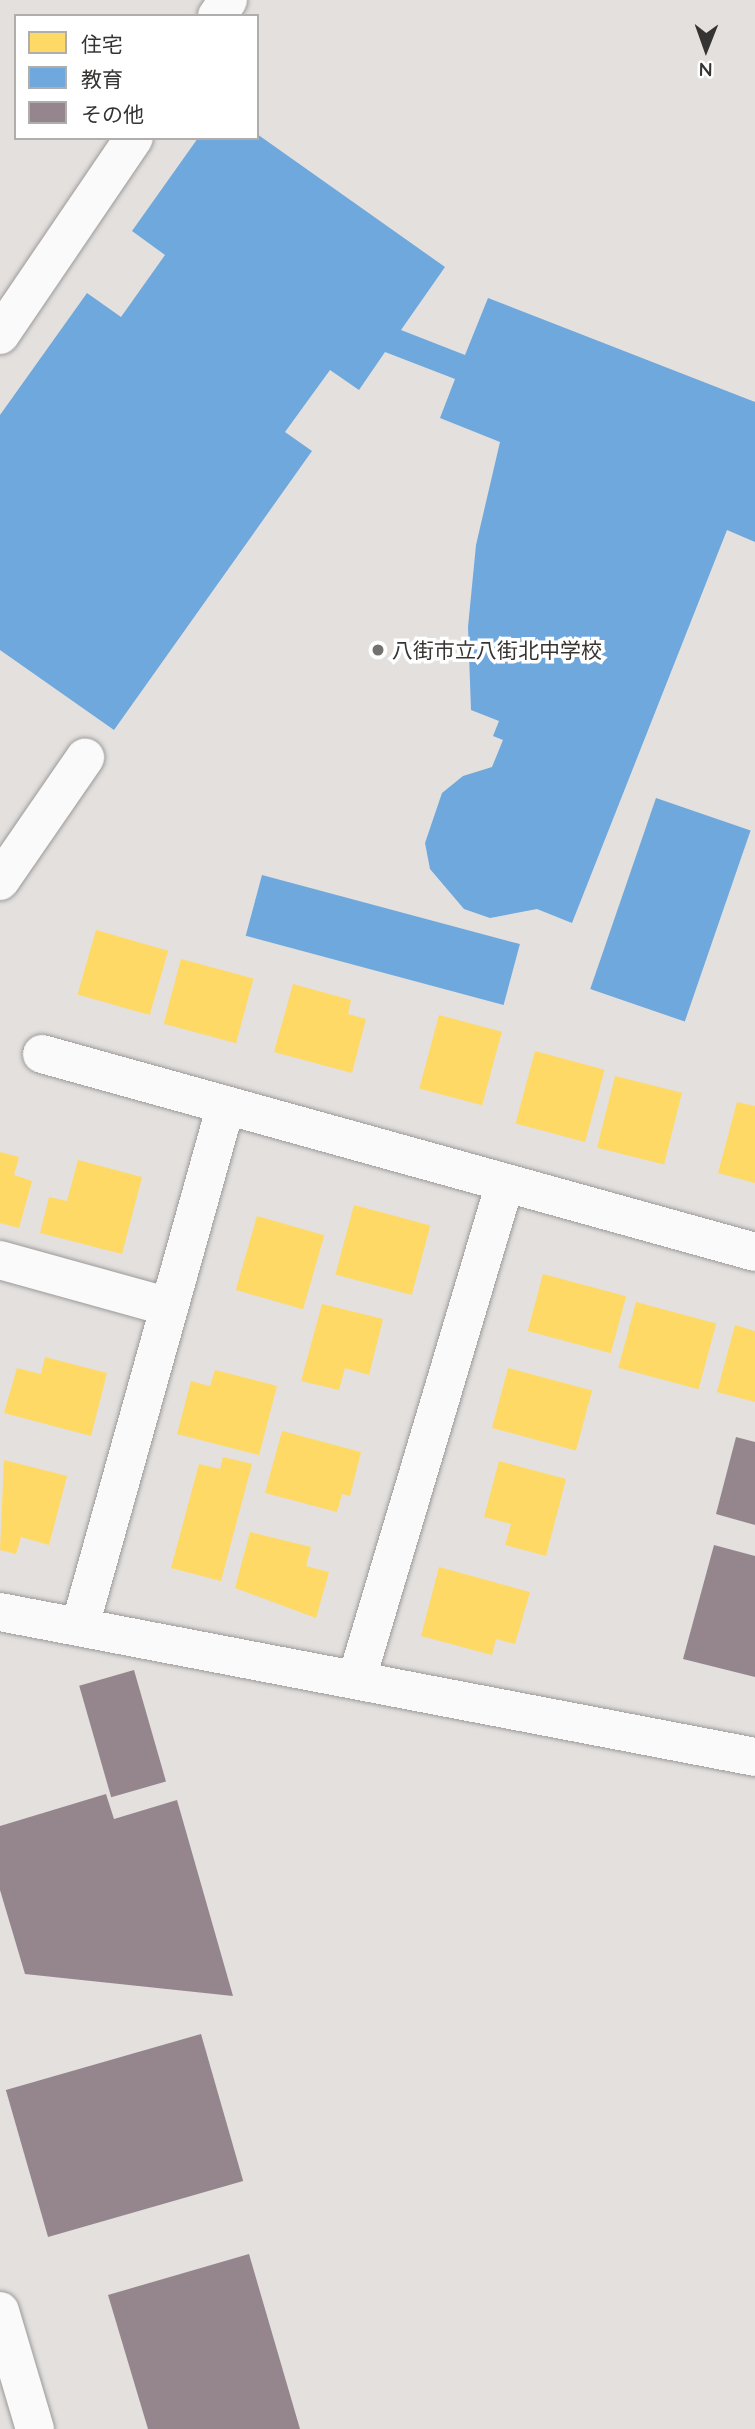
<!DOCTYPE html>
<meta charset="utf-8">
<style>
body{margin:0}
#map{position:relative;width:755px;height:2429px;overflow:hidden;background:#e3e0de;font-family:Quicksand,"Noto Sans JP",sans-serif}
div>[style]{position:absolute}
.homes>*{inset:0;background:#ffd966;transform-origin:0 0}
.schools>*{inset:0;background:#6fa8dc;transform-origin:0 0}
.building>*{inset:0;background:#95868e;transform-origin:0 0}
.roads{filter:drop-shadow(0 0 2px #9c9a99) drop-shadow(0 0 2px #9c9a99)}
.minor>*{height:38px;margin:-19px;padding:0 19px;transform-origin:19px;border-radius:19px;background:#fbfafa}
.dots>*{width:19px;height:19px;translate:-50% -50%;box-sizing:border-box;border:4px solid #fff;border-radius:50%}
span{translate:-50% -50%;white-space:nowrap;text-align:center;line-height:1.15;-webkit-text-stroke:7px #fff;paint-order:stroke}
.poi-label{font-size:21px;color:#363433}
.left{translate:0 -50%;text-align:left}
.legend{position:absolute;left:14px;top:14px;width:245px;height:126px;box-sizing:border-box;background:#fff;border:2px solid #afaead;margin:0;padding:9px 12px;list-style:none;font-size:21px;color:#363433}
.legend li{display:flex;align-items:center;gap:14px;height:35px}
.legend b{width:35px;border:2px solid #afaead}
.north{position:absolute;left:671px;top:14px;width:70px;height:70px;-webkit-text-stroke:5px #fff;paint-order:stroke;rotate:181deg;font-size:19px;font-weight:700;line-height:28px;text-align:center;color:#363433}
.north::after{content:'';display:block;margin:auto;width:24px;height:32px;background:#363433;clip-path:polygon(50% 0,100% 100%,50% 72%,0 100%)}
</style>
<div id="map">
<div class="homes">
<div style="left:96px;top:930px;width:75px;height:67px;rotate:16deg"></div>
<div style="left:181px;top:959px;width:75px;height:67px;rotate:15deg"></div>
<div style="clip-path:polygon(293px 984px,351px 1000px,348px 1014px,366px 1019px,352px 1073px,274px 1052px)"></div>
<div style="left:439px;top:1015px;width:65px;height:76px;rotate:15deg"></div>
<div style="left:535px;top:1051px;width:72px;height:75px;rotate:15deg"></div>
<div style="left:615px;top:1076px;width:69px;height:74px;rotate:14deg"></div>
<div style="clip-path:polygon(737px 1102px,755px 1106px,755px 1183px,718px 1173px)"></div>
<div style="clip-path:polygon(0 1152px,19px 1157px,14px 1175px,32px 1181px,19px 1228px,0 1223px)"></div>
<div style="clip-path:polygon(78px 1160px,142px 1177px,122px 1254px,40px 1233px,49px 1197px,67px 1201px)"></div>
<div style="left:354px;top:1205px;width:79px;height:72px;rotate:15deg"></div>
<div style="left:257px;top:1216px;width:70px;height:77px;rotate:16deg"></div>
<div style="left:543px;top:1274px;width:86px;height:59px;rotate:15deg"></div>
<div style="left:636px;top:1302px;width:83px;height:68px;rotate:15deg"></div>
<div style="clip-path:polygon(322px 1304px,383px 1319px,369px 1375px,345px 1368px,339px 1390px,301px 1381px)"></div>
<div style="clip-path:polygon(735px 1325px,755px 1331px,755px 1402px,717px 1392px)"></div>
<div style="clip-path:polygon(45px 1357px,107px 1373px,91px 1436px,4px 1413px,17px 1368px,41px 1374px)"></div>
<div style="left:508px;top:1368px;width:87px;height:62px;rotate:15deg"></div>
<div style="clip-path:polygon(215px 1370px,277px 1386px,259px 1455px,177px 1434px,191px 1381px,210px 1386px)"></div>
<div style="clip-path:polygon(282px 1431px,361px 1452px,350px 1496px,342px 1494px,337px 1512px,265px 1493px)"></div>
<div style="clip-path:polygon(223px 1457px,252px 1464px,221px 1581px,171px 1568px,199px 1464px,220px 1469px)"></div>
<div style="clip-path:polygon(4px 1460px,67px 1476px,49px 1545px,21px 1537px,16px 1554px,0 1550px)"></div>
<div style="clip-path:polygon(499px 1461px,566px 1479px,546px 1556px,505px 1545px,511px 1524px,484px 1517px)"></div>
<div style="clip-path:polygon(250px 1532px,311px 1547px,306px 1566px,329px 1572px,316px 1618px,235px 1588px)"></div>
<div style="clip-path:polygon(439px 1567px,530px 1592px,515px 1644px,496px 1639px,492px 1655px,421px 1636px)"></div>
</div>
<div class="schools">
<div style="clip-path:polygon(257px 134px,445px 267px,401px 330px,465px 355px,488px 298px,755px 402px,755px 542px,727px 530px,572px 923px,537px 909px,490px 918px,464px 909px,430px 869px,425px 843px,442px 793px,463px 776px,492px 767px,503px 740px,493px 736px,499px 721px,471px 710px,468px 627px,476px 545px,500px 442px,440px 418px,455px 379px,385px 352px,359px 390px,330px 370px,285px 432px,312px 451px,114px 730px,0 650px,0 415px,87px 293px,121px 317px,165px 255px,132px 231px,198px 138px)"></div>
<div style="left:656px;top:798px;width:100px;height:202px;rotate:19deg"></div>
<div style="left:262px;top:875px;width:267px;height:63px;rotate:15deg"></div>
</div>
<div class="building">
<div style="clip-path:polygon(736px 1437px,755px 1442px,755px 1525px,716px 1514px)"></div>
<div style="clip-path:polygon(714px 1545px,755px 1556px,755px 1677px,683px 1659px)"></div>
<div style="left:134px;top:1670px;width:116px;height:57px;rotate:74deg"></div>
<div style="clip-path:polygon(106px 1794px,114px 1819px,177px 1800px,233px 1996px,25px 1974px,0 1890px,0 1826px)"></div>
<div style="left:201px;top:2034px;width:153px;height:203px;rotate:74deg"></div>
<div style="clip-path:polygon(249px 2254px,300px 2429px,148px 2429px,108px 2295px)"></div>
</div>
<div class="roads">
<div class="minor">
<div style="left:217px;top:16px;width:19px;rotate:-55deg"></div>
<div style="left:0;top:335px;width:238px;rotate:-55.8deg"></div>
<div style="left:0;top:881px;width:150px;rotate:-55.4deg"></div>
<div style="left:42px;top:1054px;width:740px;rotate:15.52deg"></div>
<div style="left:0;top:1260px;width:175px;rotate:15.5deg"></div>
<div style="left:0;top:1612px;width:769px;rotate:10.87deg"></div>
<div style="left:80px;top:1626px;width:541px;rotate:-74.35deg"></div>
<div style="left:357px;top:1678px;width:517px;rotate:-73.35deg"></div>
<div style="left:0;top:2311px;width:123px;rotate:73.5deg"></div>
</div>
</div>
<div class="dots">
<div style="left:378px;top:650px;background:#73706f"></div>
</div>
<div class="poi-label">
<span class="left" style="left:392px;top:650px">八街市立八街北中学校</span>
</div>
<ul class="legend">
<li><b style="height:19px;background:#ffd966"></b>住宅</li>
<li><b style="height:19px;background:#6fa8dc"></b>教育</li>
<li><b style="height:19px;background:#95868e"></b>その他</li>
</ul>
<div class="north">N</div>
</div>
